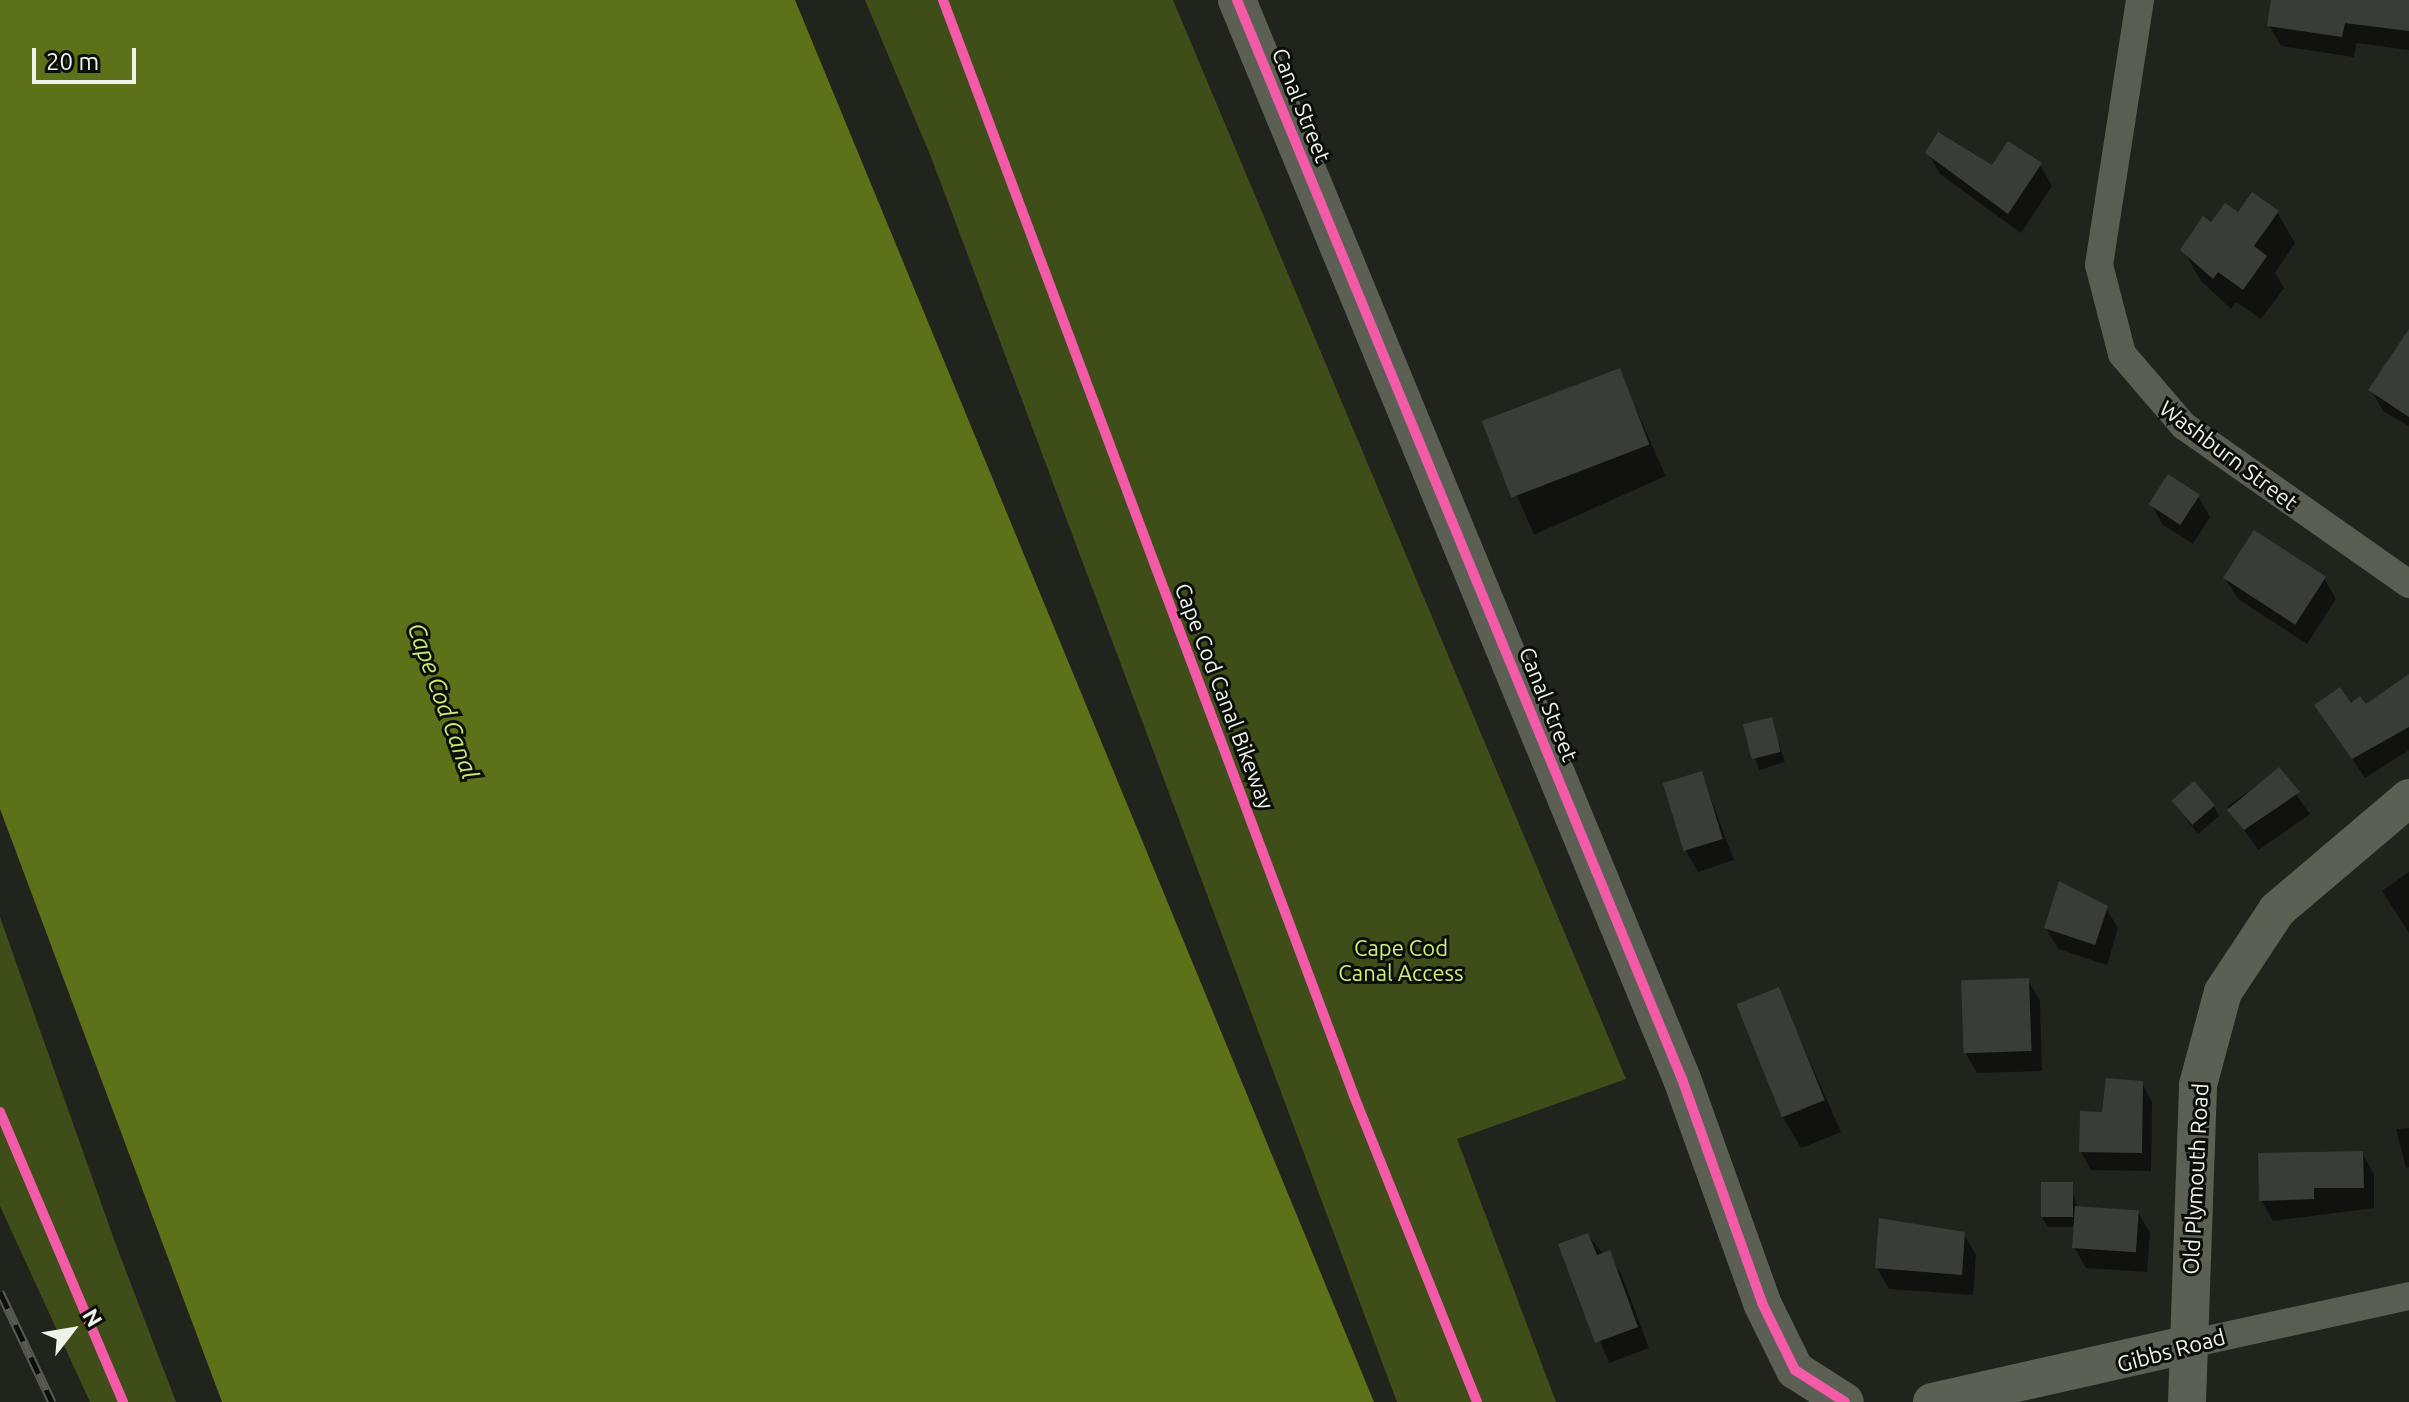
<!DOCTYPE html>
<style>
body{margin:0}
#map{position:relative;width:2409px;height:1402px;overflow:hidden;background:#21231d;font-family:Ubuntu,sans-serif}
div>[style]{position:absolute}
.green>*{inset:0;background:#3f4d19}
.water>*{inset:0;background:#5c7118}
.shadow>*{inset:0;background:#0007;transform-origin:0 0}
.building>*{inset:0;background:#3a3d37;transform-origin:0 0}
.street>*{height:28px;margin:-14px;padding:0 14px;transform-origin:14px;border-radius:14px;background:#5a5e52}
.secondary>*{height:38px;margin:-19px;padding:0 19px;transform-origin:19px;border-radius:19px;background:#5c5f53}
.rail>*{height:9px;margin-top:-4.5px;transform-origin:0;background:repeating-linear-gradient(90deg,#0c0e09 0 18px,#575952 0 36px);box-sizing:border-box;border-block:2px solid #575952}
.cycleway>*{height:10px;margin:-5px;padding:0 5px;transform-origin:5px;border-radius:5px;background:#f35aa7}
span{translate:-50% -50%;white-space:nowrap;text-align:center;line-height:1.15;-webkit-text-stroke:6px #0c0e09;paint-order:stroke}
.street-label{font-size:22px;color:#eff2ea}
.park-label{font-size:22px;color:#cdef78}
.water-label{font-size:24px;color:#c8ea73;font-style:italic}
.north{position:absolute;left:32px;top:1290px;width:80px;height:80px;-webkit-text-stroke:6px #0c0e09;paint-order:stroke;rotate:59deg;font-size:22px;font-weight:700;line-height:32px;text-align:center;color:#eff2ea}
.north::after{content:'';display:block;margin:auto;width:28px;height:36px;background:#eff2ea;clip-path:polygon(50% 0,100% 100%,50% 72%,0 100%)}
.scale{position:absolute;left:32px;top:48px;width:104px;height:36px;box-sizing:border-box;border:4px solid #eff2ea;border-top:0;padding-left:10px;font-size:24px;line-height:28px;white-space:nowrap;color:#eff2ea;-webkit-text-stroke:6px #0c0e09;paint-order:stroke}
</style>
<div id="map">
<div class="green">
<div style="clip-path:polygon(865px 0,1173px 0,1626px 1079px,1457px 1139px,1556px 1402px,1397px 1402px,931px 157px)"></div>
<div style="clip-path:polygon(0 917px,116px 1245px,176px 1402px,90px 1402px,0 1206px)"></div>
</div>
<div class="water">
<div style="clip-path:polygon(0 0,795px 0,1374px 1402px,222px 1402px,0 809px)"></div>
</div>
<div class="shadow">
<div style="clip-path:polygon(2273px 0,2409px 0,2409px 50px,2356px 43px,2354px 57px,2281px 46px,2269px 25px)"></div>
<div style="clip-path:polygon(1928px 153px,1992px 168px,2040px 165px,2052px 186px,2021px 233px,1940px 174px)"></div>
<div style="clip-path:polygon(2277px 212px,2295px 243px,2275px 273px,2284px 288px,2261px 319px,2236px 302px,2231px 309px,2201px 281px,2183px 250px,2212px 225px)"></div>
<div style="clip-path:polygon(2409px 367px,2409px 426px,2383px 411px,2371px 390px)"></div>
<div style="left:1619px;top:371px;width:115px;height:144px;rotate:66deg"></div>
<div style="clip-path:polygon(2198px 496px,2210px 517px,2193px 544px,2163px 525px,2151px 504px)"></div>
<div style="clip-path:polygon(2225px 578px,2324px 578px,2336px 599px,2307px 644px,2238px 599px)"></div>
<div style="clip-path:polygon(2409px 676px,2409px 750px,2365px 778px,2317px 706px,2365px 707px)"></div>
<div style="left:1771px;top:719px;width:45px;height:27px;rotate:72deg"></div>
<div style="left:2279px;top:770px;width:54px;height:63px;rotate:55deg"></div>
<div style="clip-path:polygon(1701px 773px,1734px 860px,1698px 872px,1686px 851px)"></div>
<div style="clip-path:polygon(2173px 802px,2214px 806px,2219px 816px,2198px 834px)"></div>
<div style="clip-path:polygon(2409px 872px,2409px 933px,2382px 891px)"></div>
<div style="clip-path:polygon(2060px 883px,2106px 908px,2118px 928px,2107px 965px,2058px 949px,2046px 928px)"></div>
<div style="clip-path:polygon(2028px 980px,2040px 1001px,2042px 1071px,1977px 1073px,1965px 1052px)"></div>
<div style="clip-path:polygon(1778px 989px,1841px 1132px,1801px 1148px,1783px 1117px)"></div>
<div style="clip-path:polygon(2142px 1083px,2152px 1102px,2151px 1171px,2091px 1170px,2081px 1152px,2103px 1114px)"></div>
<div style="clip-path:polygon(2409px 1128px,2409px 1167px,2406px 1168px,2396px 1129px)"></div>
<div style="clip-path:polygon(2362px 1153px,2374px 1174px,2374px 1208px,2273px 1221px,2261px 1200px)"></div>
<div style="clip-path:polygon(2071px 1184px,2077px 1208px,2138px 1212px,2150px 1233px,2147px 1272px,2086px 1268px,2074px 1247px,2075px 1227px,2048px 1227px,2042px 1217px)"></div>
<div style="clip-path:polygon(1964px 1234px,1976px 1255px,1973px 1295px,1889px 1289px,1877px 1268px)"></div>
<div style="clip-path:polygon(1587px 1235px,1621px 1273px,1649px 1348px,1609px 1363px,1561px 1245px)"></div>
</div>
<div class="building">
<div style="clip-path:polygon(2271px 0,2409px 0,2409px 31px,2345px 23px,2342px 37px,2267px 26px)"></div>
<div style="clip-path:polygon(1938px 132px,1992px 165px,2008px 141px,2042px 163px,2008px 214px,1925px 153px)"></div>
<div style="clip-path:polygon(2252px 192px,2279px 211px,2254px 246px,2267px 256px,2243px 290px,2218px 272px,2213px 279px,2180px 250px,2203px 216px,2211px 222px,2225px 203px,2238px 212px)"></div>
<div style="clip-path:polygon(2409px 329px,2409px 417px,2368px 390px)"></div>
<div style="left:1620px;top:368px;width:82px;height:148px;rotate:69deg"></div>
<div style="left:2168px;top:474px;width:38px;height:36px;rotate:33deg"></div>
<div style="left:2254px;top:530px;width:86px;height:57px;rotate:33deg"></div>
<div style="clip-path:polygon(2409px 674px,2409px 727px,2352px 759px,2314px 705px,2340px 687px,2351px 703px,2360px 696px,2366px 704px)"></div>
<div style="left:1772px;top:717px;width:36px;height:30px;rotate:76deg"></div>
<div style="clip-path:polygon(2279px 767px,2300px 792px,2244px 830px,2227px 810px)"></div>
<div style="left:1702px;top:771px;width:71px;height:41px;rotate:73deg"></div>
<div style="left:2194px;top:781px;width:32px;height:30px;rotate:49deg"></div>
<div style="clip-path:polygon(2059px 881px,2108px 906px,2095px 945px,2044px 928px)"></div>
<div style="left:2029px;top:978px;width:73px;height:68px;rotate:88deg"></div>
<div style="left:1779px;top:987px;width:122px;height:46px;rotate:68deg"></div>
<div style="clip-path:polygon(2106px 1078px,2143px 1081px,2142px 1153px,2079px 1152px,2080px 1111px,2102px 1112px)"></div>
<div style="clip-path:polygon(2363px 1151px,2364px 1188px,2314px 1188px,2314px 1199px,2259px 1201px,2258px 1153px)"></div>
<div style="left:2041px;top:1182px;width:32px;height:35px"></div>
<div style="left:2075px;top:1206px;width:64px;height:42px;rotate:4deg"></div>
<div style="clip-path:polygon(1879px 1218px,1965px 1232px,1962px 1275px,1875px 1268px)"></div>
<div style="clip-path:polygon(1588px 1233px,1597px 1255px,1610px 1250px,1638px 1327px,1595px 1343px,1558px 1244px)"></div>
</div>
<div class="street">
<div style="left:2140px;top:0;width:268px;rotate:98.8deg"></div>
<div style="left:2099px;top:265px;width:92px;rotate:75.5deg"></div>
<div style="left:2122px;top:354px;width:95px;rotate:49.3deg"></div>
<div style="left:2184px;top:426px;width:275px;rotate:35.1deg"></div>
<div style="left:2189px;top:1344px;width:225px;rotate:-12.3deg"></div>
</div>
<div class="secondary">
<div style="left:1237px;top:0;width:1167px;rotate:67.59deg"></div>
<div style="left:1682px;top:1079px;width:238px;rotate:70.3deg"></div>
<div style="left:1762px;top:1303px;width:75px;rotate:63.8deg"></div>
<div style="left:1795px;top:1370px;width:59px;rotate:32.6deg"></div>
<div style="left:1932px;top:1402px;width:263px;rotate:-12.7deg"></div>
<div style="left:2187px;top:1402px;width:317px;rotate:-88deg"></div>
<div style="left:2198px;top:1085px;width:96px;rotate:-75deg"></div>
<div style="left:2223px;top:992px;width:98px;rotate:-56.6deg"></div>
<div style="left:2277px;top:910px;width:173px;rotate:-40.3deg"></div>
</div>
<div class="rail">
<div style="left:0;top:1292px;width:122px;rotate:64.7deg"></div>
</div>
<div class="cycleway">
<div style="left:943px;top:0;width:1171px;rotate:69.44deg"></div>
<div style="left:1354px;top:1096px;width:330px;rotate:68.1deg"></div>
<div style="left:1237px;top:0;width:1167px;rotate:67.59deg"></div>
<div style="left:1682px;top:1079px;width:238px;rotate:70.3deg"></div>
<div style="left:1762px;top:1303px;width:75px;rotate:63.8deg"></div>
<div style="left:1795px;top:1370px;width:59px;rotate:32.6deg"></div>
<div style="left:0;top:1112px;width:315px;rotate:67deg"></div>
</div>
<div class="street-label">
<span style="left:1302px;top:105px;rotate:68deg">Canal Street</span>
<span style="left:2229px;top:455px;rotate:37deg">Washburn Street</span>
<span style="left:1225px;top:696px;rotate:69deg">Cape Cod Canal Bikeway</span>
<span style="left:1549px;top:704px;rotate:68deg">Canal Street</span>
<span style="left:2195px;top:1179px;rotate:-87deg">Old Plymouth Road</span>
<span style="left:2171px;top:1350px;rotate:-15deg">Gibbs Road</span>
</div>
<div class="park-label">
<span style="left:1401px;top:960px">Cape Cod<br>Canal Access</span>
</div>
<div class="water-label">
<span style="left:443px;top:701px;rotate:70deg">Cape Cod Canal</span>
</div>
<div class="north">N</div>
<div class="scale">20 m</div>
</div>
